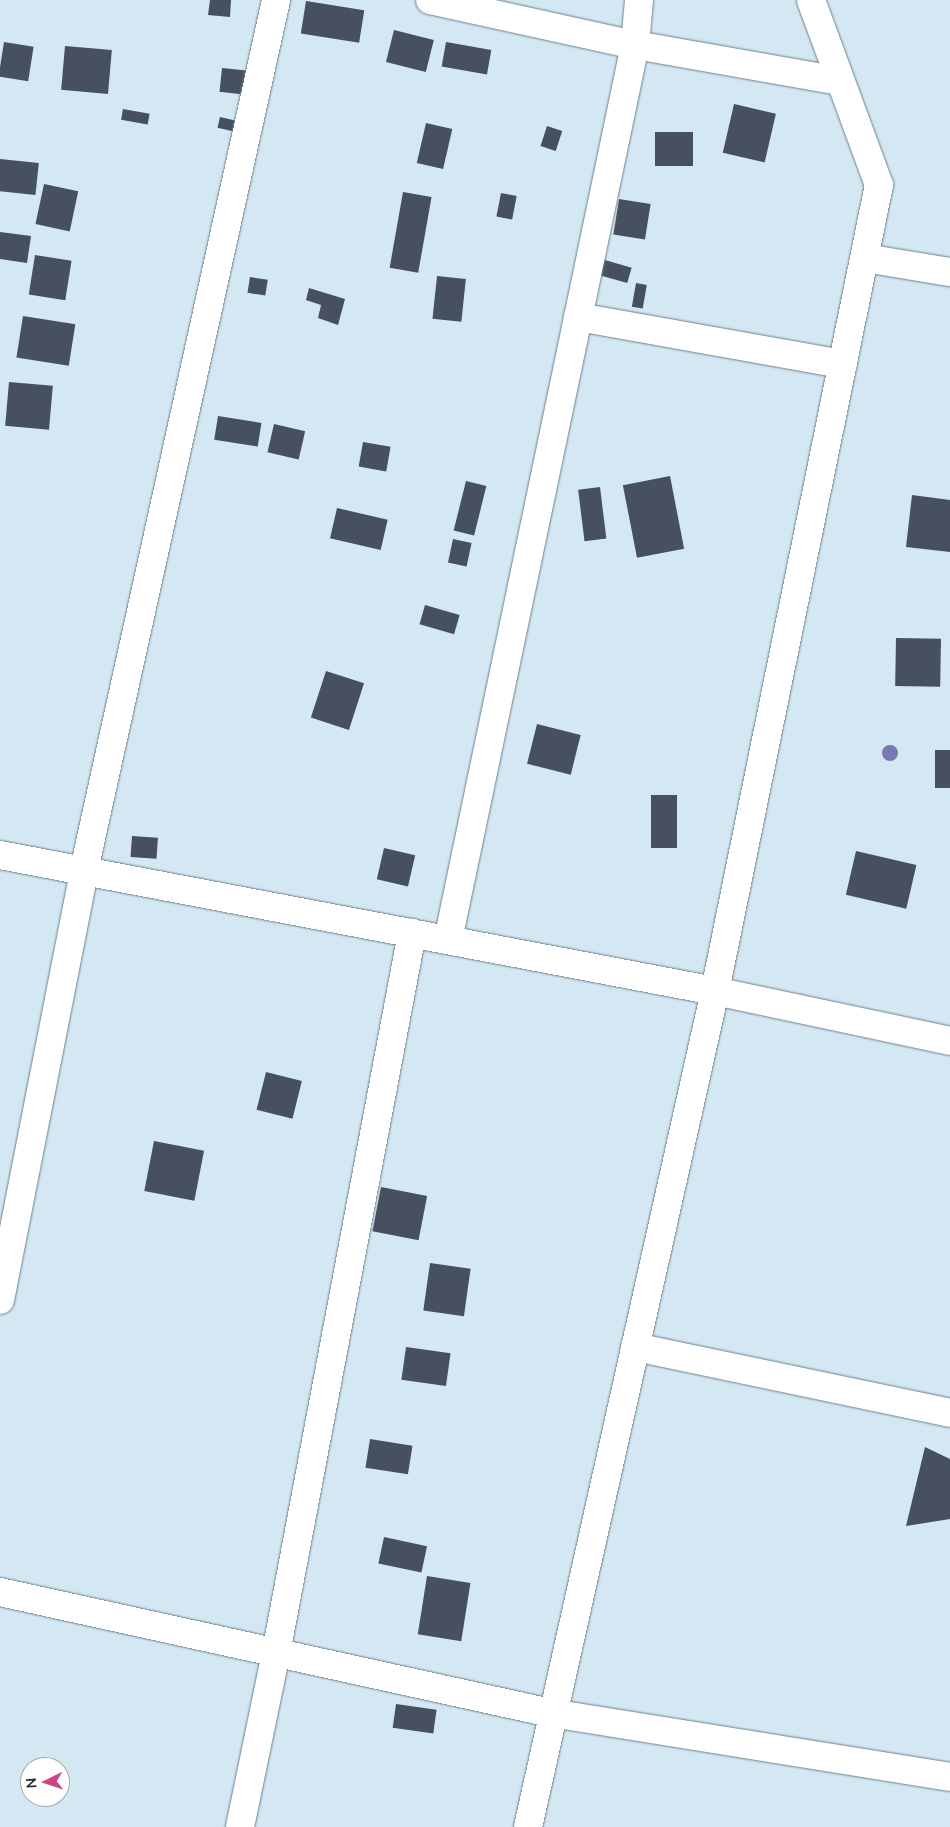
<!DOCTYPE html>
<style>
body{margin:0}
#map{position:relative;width:950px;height:1827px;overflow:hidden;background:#d4e8f4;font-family:Mulish,sans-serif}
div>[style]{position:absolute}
.building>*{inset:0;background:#47505e;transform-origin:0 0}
.roads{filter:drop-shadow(0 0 1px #6e808b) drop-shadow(0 0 1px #6e808b)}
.minor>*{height:28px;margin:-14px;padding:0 14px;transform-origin:14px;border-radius:14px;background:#fff}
.major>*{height:28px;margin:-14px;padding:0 14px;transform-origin:14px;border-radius:14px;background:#fff}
.trees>*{width:16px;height:16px;margin:-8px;border-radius:50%;background:#7979b1}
span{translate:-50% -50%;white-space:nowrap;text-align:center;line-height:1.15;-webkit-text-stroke:5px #fff;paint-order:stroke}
.north{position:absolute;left:20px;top:1757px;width:50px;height:50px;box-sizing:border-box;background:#fff;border:1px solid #a7aaac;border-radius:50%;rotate:266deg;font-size:14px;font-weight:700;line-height:20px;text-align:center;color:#242b30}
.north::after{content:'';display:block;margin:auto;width:18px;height:22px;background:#cb4586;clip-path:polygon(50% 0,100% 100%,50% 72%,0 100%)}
</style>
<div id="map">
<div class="building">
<div style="clip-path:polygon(210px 0,231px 0,230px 17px,208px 15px)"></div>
<div style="left:306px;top:1px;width:59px;height:33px;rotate:9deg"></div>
<div style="left:394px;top:30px;width:41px;height:33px;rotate:14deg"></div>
<div style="left:4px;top:42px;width:30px;height:35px;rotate:9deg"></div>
<div style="left:446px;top:42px;width:46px;height:25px;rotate:10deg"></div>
<div style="left:65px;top:46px;width:47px;height:44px;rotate:5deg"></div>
<div style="left:222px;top:68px;width:29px;height:24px;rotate:6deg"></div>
<div style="left:734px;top:104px;width:43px;height:50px;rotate:13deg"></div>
<div style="left:123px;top:109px;width:27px;height:11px;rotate:10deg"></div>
<div style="left:220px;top:117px;width:26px;height:11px;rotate:13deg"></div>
<div style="left:426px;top:123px;width:27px;height:41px;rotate:13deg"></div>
<div style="left:547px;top:126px;width:16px;height:21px;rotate:18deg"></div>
<div style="left:655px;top:132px;width:38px;height:34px"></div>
<div style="left:0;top:159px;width:39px;height:32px;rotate:6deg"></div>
<div style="left:44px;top:184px;width:35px;height:41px;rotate:12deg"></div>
<div style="left:403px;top:192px;width:29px;height:77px;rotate:10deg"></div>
<div style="left:501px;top:193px;width:16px;height:24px;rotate:11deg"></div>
<div style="left:619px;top:199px;width:32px;height:36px;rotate:9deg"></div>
<div style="clip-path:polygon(0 232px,31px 236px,27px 263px,0 259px)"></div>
<div style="left:35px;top:255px;width:37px;height:40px;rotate:9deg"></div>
<div style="left:598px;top:258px;width:35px;height:16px;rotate:16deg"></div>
<div style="left:437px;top:276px;width:29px;height:43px;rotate:6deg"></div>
<div style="left:250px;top:277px;width:18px;height:16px;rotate:9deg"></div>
<div style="left:636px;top:283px;width:11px;height:24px;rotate:10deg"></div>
<div style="clip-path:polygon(309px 288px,345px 299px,338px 325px,318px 318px,321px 305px,306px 300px)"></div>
<div style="left:23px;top:316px;width:53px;height:42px;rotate:9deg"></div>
<div style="left:9px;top:382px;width:44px;height:44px;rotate:5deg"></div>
<div style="left:218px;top:416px;width:44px;height:24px;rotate:9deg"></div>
<div style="left:274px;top:424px;width:32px;height:29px;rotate:13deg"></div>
<div style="left:363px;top:442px;width:28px;height:25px;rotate:10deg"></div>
<div style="left:670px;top:476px;width:74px;height:48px;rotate:79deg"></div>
<div style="left:466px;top:481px;width:21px;height:51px;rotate:14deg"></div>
<div style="left:600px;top:487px;width:52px;height:22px;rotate:83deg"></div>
<div style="clip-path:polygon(912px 495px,950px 500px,950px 552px,906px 547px)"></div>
<div style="left:337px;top:508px;width:52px;height:31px;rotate:13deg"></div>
<div style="left:453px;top:539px;width:19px;height:24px;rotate:12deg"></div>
<div style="left:425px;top:605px;width:36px;height:20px;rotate:16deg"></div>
<div style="left:896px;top:638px;width:45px;height:48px;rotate:1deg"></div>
<div style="left:326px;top:671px;width:40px;height:49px;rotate:18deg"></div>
<div style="left:537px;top:724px;width:45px;height:41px;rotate:14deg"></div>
<div style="left:935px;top:750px;width:15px;height:38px"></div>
<div style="left:651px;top:795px;width:26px;height:53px"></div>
<div style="left:132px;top:836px;width:26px;height:21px;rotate:4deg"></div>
<div style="left:384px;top:848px;width:32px;height:32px;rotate:13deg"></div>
<div style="left:856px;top:851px;width:62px;height:45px;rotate:13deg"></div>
<div style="left:266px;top:1072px;width:37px;height:39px;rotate:14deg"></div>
<div style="left:154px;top:1141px;width:51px;height:51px;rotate:11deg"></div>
<div style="left:381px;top:1187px;width:47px;height:45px;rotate:11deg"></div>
<div style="left:430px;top:1263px;width:41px;height:48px;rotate:8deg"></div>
<div style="left:406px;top:1347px;width:45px;height:33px;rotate:8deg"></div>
<div style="left:370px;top:1439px;width:43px;height:29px;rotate:9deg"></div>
<div style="clip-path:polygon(925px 1447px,950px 1459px,950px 1519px,906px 1526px)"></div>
<div style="left:384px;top:1537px;width:44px;height:27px;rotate:12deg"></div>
<div style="left:427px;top:1576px;width:44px;height:59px;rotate:9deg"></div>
<div style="left:396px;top:1704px;width:41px;height:24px;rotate:8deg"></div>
</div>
<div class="roads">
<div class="minor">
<div style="left:430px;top:0;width:210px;rotate:12.4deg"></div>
<div style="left:635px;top:45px;width:208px;rotate:10deg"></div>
<div style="left:865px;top:258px;width:86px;rotate:9.4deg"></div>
<div style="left:578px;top:317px;width:269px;rotate:10.1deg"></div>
<div style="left:448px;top:940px;width:914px;rotate:-78.2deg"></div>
<div style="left:635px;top:45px;width:45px;rotate:-84.9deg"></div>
<div style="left:0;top:1300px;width:438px;rotate:-78.9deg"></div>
<div style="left:84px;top:870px;width:891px;rotate:-77.55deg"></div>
<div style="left:635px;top:1347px;width:322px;rotate:11.8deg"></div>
<div style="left:0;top:1592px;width:564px;rotate:12.39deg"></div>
<div style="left:551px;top:1713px;width:404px;rotate:9.1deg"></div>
<div style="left:240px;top:1827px;width:178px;rotate:-78.3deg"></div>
<div style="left:276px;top:1653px;width:733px;rotate:-79.3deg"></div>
<div style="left:528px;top:1827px;width:857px;rotate:-77.39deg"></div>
<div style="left:715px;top:991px;width:823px;rotate:-78.5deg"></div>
<div style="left:879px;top:185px;width:197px;rotate:-110.2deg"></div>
</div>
<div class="major">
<div style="left:0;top:855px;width:728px;rotate:10.77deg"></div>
<div style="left:715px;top:991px;width:240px;rotate:12deg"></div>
</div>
</div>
<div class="trees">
<div style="left:890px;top:753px"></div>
</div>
<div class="north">N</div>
</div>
